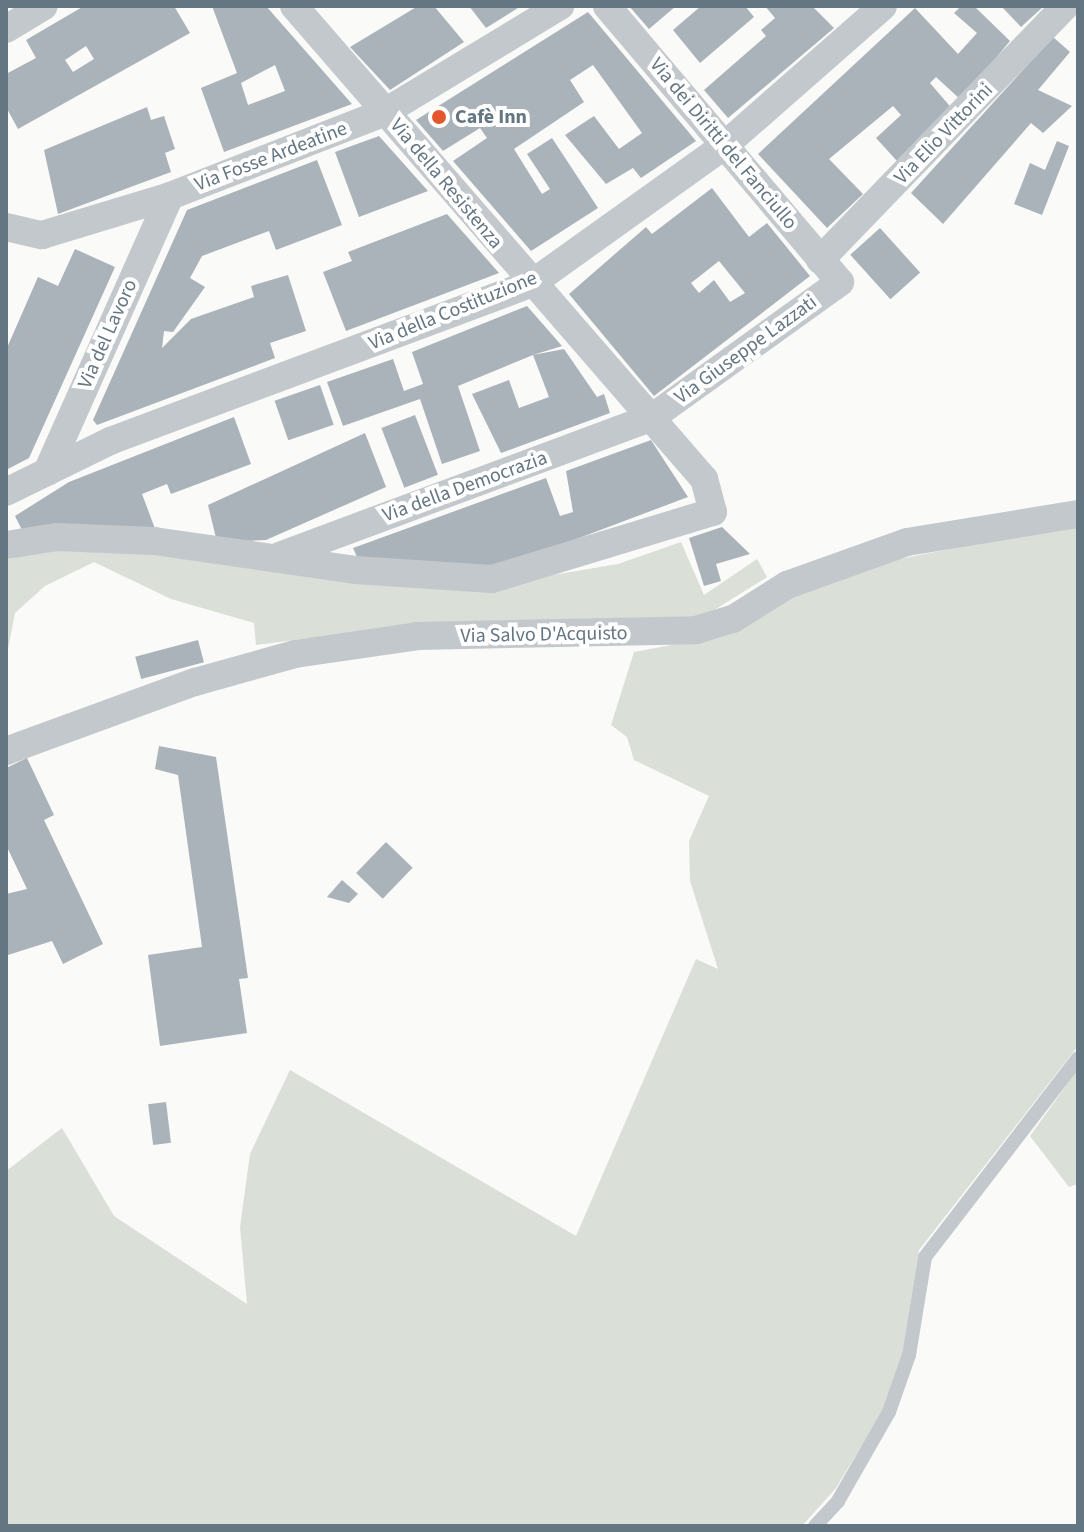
<!DOCTYPE html>
<meta charset="utf-8">
<style>
body{margin:0}
#map{position:relative;width:1084px;height:1532px;overflow:hidden;background:#fafaf8;font-family:"Source Sans 3",sans-serif}
div>[style]{position:absolute}
.green>*{inset:0;background:#dadfd7}
.building>*{inset:0;background:#aab3b9;transform-origin:0 0}
.service>*{height:14px;margin:-7px;padding:0 7px;transform-origin:7px;border-radius:7px;background:#c3c8cc}
.minor>*{height:28px;margin:-14px;padding:0 14px;transform-origin:14px;border-radius:14px;background:#c3c8cc}
.dots>*{width:22px;height:22px;translate:-50% -50%;box-sizing:border-box;border:4px solid #fff;border-radius:50%}
span{translate:-50% -50%;white-space:nowrap;text-align:center;line-height:1.15;-webkit-text-stroke:8px #fff;paint-order:stroke}
.poi-label{font-size:20px;color:#657683;font-weight:700}
.left{translate:0 -50%;text-align:left}
.street-label{font-size:20px;color:#657683}
.frame{position:absolute;inset:0;border:8px solid #657683;pointer-events:none}
</style>
<div id="map">
<div class="green">
<div style="clip-path:polygon(1078px 524px,1078px 1046px,919px 1250px,902px 1356px,885px 1407px,836px 1488px,802px 1526px,6px 1526px,6px 1171px,62px 1128px,114px 1216px,247px 1304px,240px 1227px,250px 1154px,290px 1070px,576px 1236px,696px 959px,718px 969px,690px 881px,689px 841px,709px 796px,634px 760px,627px 737px,611px 725px,634px 652px,720px 636px,777px 603px,884px 562px)"></div>
<div style="clip-path:polygon(681px 542px,704px 595px,757px 559px,767px 577px,703px 617px,413px 625px,256px 645px,254px 623px,171px 599px,94px 562px,45px 586px,15px 613px,6px 660px,6px 560px,28px 550px,60px 546px,523px 580px,618px 564px)"></div>
<div style="clip-path:polygon(1078px 1069px,1078px 1184px,1069px 1187px,1030px 1136px)"></div>
</div>
<div class="building">
<div style="clip-path:polygon(evenodd,84px 6px,174px 6px,190px 33px,18px 129px,6px 107px,6px 74px,36px 58px,26px 40px,84px 6px,86px 46px,94px 59px,73px 72px,65px 60px,86px 46px)"></div>
<div style="clip-path:polygon(evenodd,212px 6px,266px 6px,352px 104px,224px 152px,201px 88px,237px 73px,212px 6px,275px 65px,285px 91px,248px 105px,241px 83px,275px 65px)"></div>
<div style="clip-path:polygon(418px 6px,434px 6px,464px 42px,390px 90px,350px 47px)"></div>
<div style="clip-path:polygon(469px 6px,521px 6px,486px 28px)"></div>
<div style="clip-path:polygon(629px 6px,676px 6px,649px 29px)"></div>
<div style="clip-path:polygon(701px 6px,745px 6px,754px 17px,700px 63px,673px 30px)"></div>
<div style="clip-path:polygon(765px 6px,812px 6px,834px 28px,728px 118px,704px 90px,766px 36px,761px 30px,775px 18px)"></div>
<div style="clip-path:polygon(961px 6px,974px 6px,1010px 41px,961px 100px,936px 77px,930px 83px,954px 111px,897px 161px,876px 138px,901px 115px,893px 106px,829px 159px,863px 194px,827px 228px,758px 154px,915px 8px,958px 54px,977px 33px,954px 13px)"></div>
<div style="clip-path:polygon(1001px 6px,1044px 6px,1021px 27px)"></div>
<div style="clip-path:polygon(588px 12px,696px 141px,641px 178px,633px 168px,606px 184px,565px 135px,594px 116px,619px 149px,642px 133px,593px 65px,570px 80px,584px 102px,514px 149px,542px 194px,550px 189px,527px 154px,552px 138px,598px 208px,531px 251px,453px 161px,487px 138px,480px 128px,443px 151px,416px 120px)"></div>
<div style="clip-path:polygon(1053px 37px,1070px 52px,1038px 90px,1072px 106px,1043px 133px,1031px 123px,943px 224px,911px 193px)"></div>
<div style="clip-path:polygon(147px 107px,151px 120px,164px 116px,175px 149px,165px 153px,171px 172px,58px 214px,44px 150px)"></div>
<div style="clip-path:polygon(379px 136px,428px 191px,359px 217px,335px 152px)"></div>
<div style="clip-path:polygon(1057px 141px,1069px 146px,1042px 215px,1014px 204px,1030px 163px,1045px 170px)"></div>
<div style="clip-path:polygon(317px 160px,342px 225px,276px 250px,269px 231px,202px 256px,190px 278px,205px 287px,173px 332px,164px 331px,162px 348px,191px 319px,254px 297px,251px 286px,288px 275px,306px 331px,270px 343px,275px 358px,97px 425px,93px 420px,187px 210px)"></div>
<div style="clip-path:polygon(evenodd,712px 188px,749px 237px,767px 223px,810px 276px,654px 396px,569px 294px,646px 227px,652px 234px,712px 188px,719px 261px,745px 293px,730px 302px,714px 280px,699px 293px,691px 283px,719px 261px)"></div>
<div style="clip-path:polygon(447px 214px,499px 273px,346px 331px,323px 272px,352px 261px,348px 252px)"></div>
<div style="left:880px;top:228px;width:60px;height:40px;rotate:48deg"></div>
<div style="clip-path:polygon(75px 249px,115px 267px,29px 458px,6px 470px,6px 350px,38px 277px,58px 286px)"></div>
<div style="clip-path:polygon(527px 306px,562px 346px,533px 355px,564px 349px,597px 397px,604px 394px,610px 413px,501px 453px,472px 394px,509px 380px,519px 408px,549px 397px,533px 355px,458px 386px,480px 451px,442px 464px,420px 399px,343px 426px,327px 382px,393px 359px,404px 391px,423px 384px,412px 352px)"></div>
<div style="left:320px;top:385px;width:42px;height:48px;rotate:71deg"></div>
<div style="left:415px;top:415px;width:64px;height:36px;rotate:69deg"></div>
<div style="clip-path:polygon(234px 417px,251px 464px,171px 494px,167px 484px,142px 494px,157px 534px,23px 532px,15px 516px,69px 482px)"></div>
<div style="clip-path:polygon(365px 433px,386px 487px,266px 540px,217px 542px,208px 505px)"></div>
<div style="clip-path:polygon(651px 440px,688px 497px,494px 570px,357px 557px,353px 548px,546px 478px,560px 516px,573px 512px,566px 471px)"></div>
<div style="clip-path:polygon(722px 527px,750px 554px,716px 564px,721px 581px,704px 586px,689px 538px)"></div>
<div style="left:198px;top:640px;width:23px;height:65px;rotate:75deg"></div>
<div style="clip-path:polygon(159px 746px,216px 757px,248px 978px,239px 979px,247px 1033px,160px 1046px,148px 955px,202px 947px,178px 775px,155px 769px)"></div>
<div style="clip-path:polygon(27px 758px,54px 815px,44px 820px,103px 944px,63px 964px,52px 941px,8px 955px,6px 949px,6px 894px,27px 889px,6px 845px,6px 768px)"></div>
<div style="left:386px;top:842px;width:37px;height:43px;rotate:44deg"></div>
<div style="clip-path:polygon(342px 880px,358px 894px,349px 903px,327px 897px)"></div>
<div style="left:166px;top:1102px;width:41px;height:18px;rotate:83deg"></div>
</div>
<div class="service">
<div style="left:815px;top:1526px;width:34px;rotate:-47deg"></div>
<div style="left:838px;top:1501px;width:103px;rotate:-60.2deg"></div>
<div style="left:889px;top:1412px;width:60px;rotate:-70.7deg"></div>
<div style="left:909px;top:1355px;width:99px;rotate:-80.7deg"></div>
<div style="left:925px;top:1257px;width:251px;rotate:-52.4deg"></div>
</div>
<div class="minor">
<div style="left:6px;top:29px;width:44px;rotate:-31.2deg"></div>
<div style="left:6px;top:227px;width:37px;rotate:13deg"></div>
<div style="left:42px;top:235px;width:134px;rotate:-16.9deg"></div>
<div style="left:170px;top:196px;width:231px;rotate:-21.3deg"></div>
<div style="left:385px;top:112px;width:205px;rotate:-31.2deg"></div>
<div style="left:820px;top:260px;width:353px;rotate:-46deg"></div>
<div style="left:47px;top:472px;width:302px;rotate:-66deg"></div>
<div style="left:6px;top:492px;width:116px;rotate:-26.1deg"></div>
<div style="left:110px;top:441px;width:449px;rotate:-20.5deg"></div>
<div style="left:531px;top:284px;width:239px;rotate:-35.6deg"></div>
<div style="left:725px;top:145px;width:210px;rotate:-41.3deg"></div>
<div style="left:6px;top:545px;width:52px;rotate:-8.9deg"></div>
<div style="left:57px;top:537px;width:97px;rotate:2.4deg"></div>
<div style="left:154px;top:541px;width:203px;rotate:8.2deg"></div>
<div style="left:355px;top:570px;width:137px;rotate:3.8deg"></div>
<div style="left:492px;top:579px;width:231px;rotate:-16.9deg"></div>
<div style="left:713px;top:512px;width:34px;rotate:-105deg"></div>
<div style="left:704px;top:479px;width:626px;rotate:-130.92deg"></div>
<div style="left:279px;top:556px;width:397px;rotate:-20.4deg"></div>
<div style="left:651px;top:418px;width:233px;rotate:-35.7deg"></div>
<div style="left:840px;top:282px;width:361px;rotate:-130.2deg"></div>
<div style="left:6px;top:751px;width:201px;rotate:-20.1deg"></div>
<div style="left:195px;top:682px;width:104px;rotate:-15.6deg"></div>
<div style="left:295px;top:654px;width:124px;rotate:-8.3deg"></div>
<div style="left:418px;top:636px;width:278px;rotate:-1.2deg"></div>
<div style="left:696px;top:630px;width:39px;rotate:-17deg"></div>
<div style="left:733px;top:619px;width:64px;rotate:-32.2deg"></div>
<div style="left:787px;top:585px;width:127px;rotate:-19.7deg"></div>
<div style="left:907px;top:542px;width:173px;rotate:-9.3deg"></div>
</div>
<div class="dots">
<div style="left:439px;top:117px;background:#e4572e"></div>
</div>
<div class="poi-label">
<span class="left" style="left:455px;top:117px">Cafè Inn</span>
</div>
<div class="street-label">
<span style="left:944px;top:134px;rotate:-46deg">Via Elio Vittorini</span>
<span style="left:723px;top:144px;rotate:50deg">Via dei Diritti del Fanciullo</span>
<span style="left:271px;top:157px;rotate:-21deg">Via Fosse Ardeatine</span>
<span style="left:446px;top:184px;rotate:50deg">Via della Resistenza</span>
<span style="left:453px;top:311px;rotate:-22deg">Via della Costituzione</span>
<span style="left:108px;top:334px;rotate:-66deg">Via del Lavoro</span>
<span style="left:746px;top:350px;rotate:-36deg">Via Giuseppe Lazzati</span>
<span style="left:465px;top:487px;rotate:-20deg">Via della Democrazia</span>
<span style="left:544px;top:635px;rotate:-1deg">Via Salvo D'Acquisto</span>
</div>
<div class="frame"></div>
</div>
